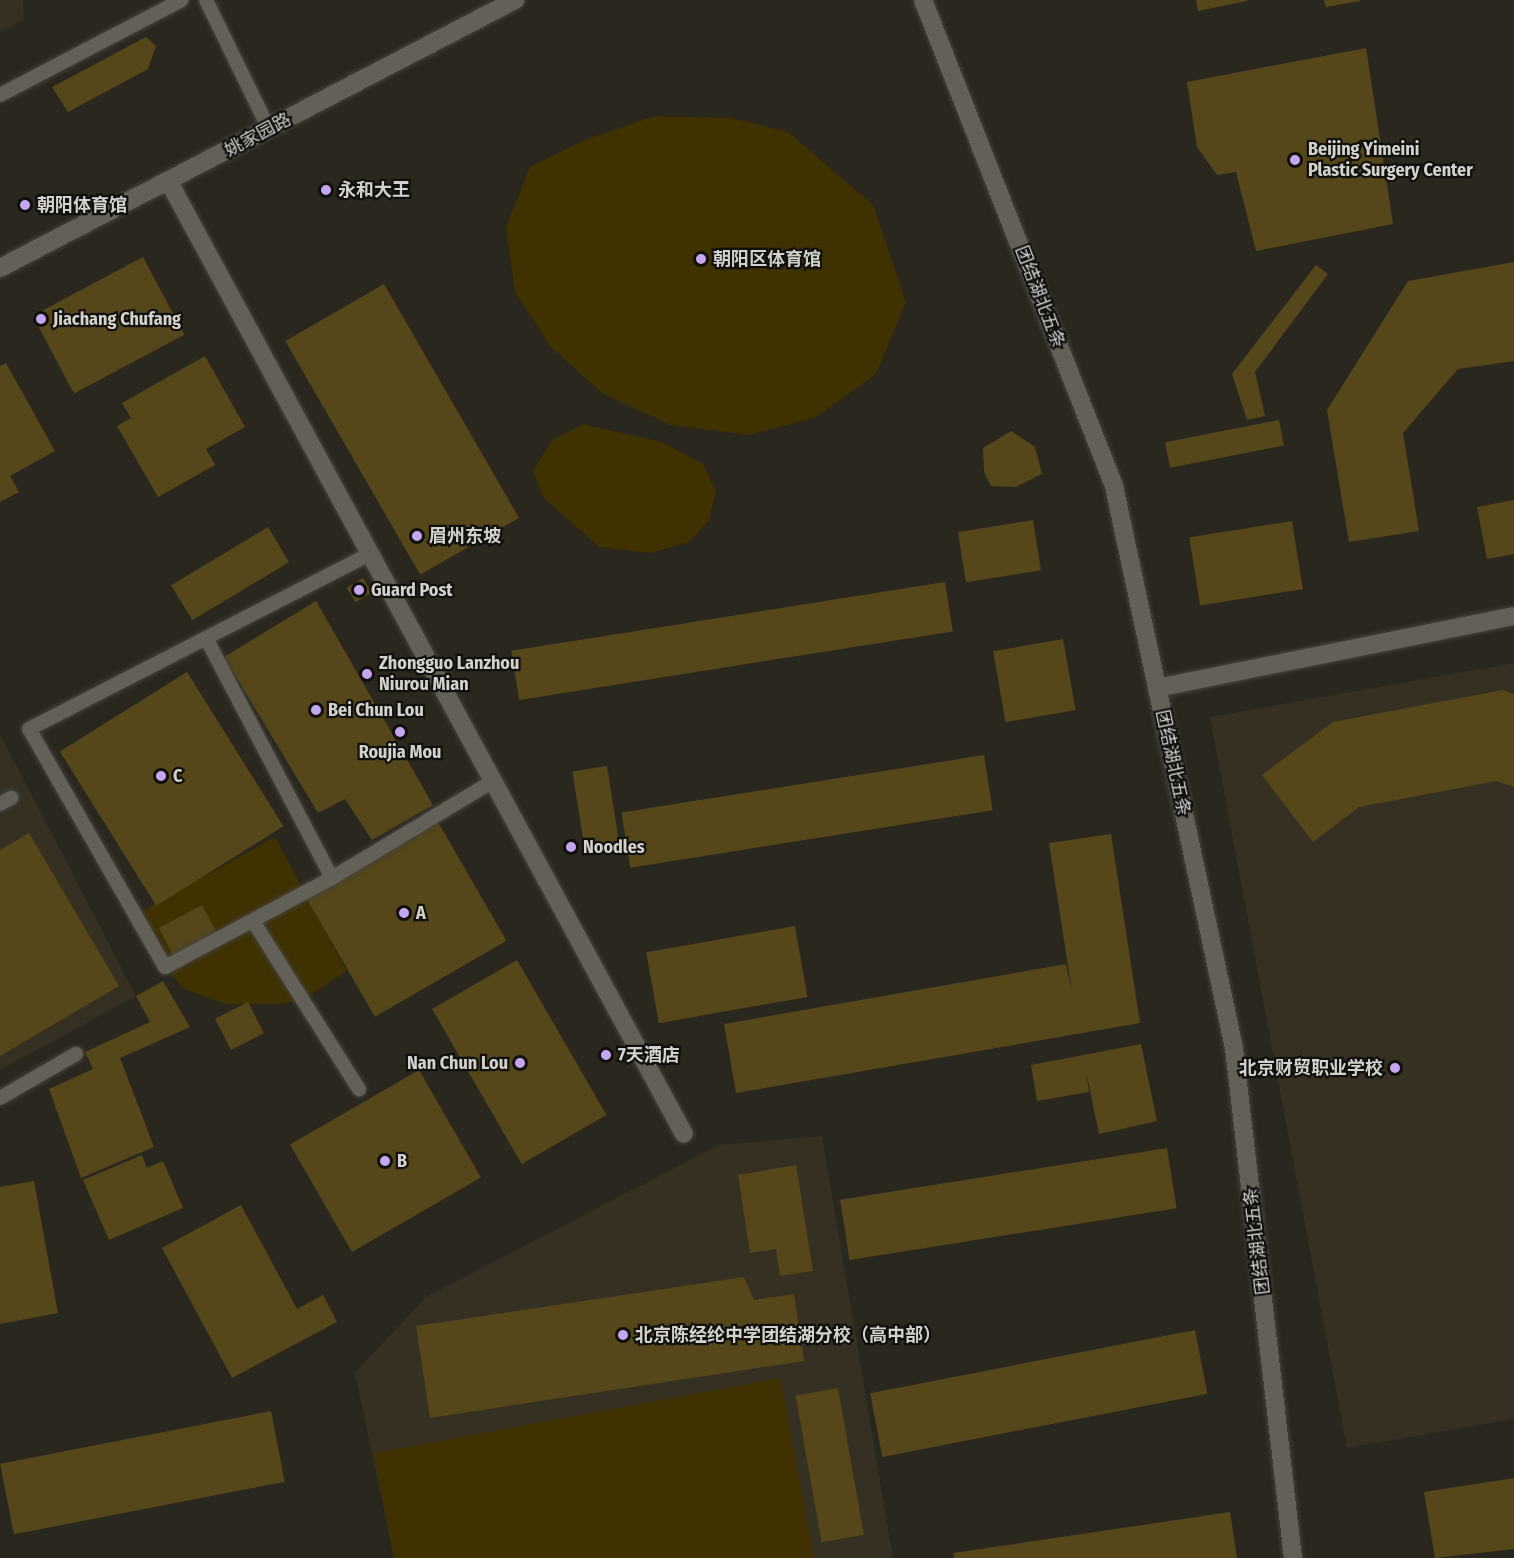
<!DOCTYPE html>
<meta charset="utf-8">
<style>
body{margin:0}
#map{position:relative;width:1514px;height:1558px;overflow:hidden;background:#2a271f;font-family:"Fira Sans Condensed","Noto Sans SC",sans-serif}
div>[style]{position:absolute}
.built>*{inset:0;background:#353022}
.green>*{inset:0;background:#3f3100}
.building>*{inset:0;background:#55471a;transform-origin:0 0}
.roads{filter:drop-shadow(0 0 2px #44423c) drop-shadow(0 0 2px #44423c)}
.lane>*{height:14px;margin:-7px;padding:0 7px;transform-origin:7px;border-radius:7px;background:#636057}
.street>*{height:18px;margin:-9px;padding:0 9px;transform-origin:9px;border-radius:9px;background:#636057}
.secondary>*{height:18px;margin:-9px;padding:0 9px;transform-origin:9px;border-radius:9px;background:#636057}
.dots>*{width:16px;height:16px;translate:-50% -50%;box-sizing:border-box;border:3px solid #11100d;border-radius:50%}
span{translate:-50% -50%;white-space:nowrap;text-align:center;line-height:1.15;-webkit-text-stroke:4.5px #11100d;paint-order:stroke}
.street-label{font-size:18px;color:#d3d1cc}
.poi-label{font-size:18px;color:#d3d1cc;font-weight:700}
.left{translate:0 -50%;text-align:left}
.right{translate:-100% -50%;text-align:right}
</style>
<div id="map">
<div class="built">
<div style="clip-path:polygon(0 0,23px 0,24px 20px,0 31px)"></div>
<div style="clip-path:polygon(1514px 663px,1514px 1419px,1347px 1448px,1210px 717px)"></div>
<div style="clip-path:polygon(0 734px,136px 996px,0 1070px)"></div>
<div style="clip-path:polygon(822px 1136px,893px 1558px,394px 1558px,355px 1373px,426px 1297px,719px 1145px)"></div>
</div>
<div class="green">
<div style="clip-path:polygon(655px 116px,732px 118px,788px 132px,873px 205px,906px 302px,876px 374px,816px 417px,749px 435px,670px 425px,602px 393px,551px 347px,515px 292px,506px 227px,530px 167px,587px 139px)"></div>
<div style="clip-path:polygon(583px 424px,662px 442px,703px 464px,716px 491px,709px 520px,689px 542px,650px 553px,599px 547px,543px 497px,533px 471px,552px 440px)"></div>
<div style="clip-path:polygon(275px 837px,347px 971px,302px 1000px,278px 1004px,225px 1004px,184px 989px,165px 967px,135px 915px)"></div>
<div style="clip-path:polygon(780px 1378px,814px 1558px,394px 1558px,374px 1453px)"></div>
</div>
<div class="building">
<div style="clip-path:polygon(1196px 0,1247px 0,1247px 1px,1198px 11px)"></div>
<div style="clip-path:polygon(1324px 0,1360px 0,1360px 1px,1326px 7px)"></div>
<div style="clip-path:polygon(146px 37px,156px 46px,148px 69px,68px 112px,52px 87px)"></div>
<div style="clip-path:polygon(1366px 48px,1393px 224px,1256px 251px,1236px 172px,1217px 175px,1197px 147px,1187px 82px)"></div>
<div style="left:143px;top:257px;width:88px;height:125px;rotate:62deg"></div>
<div style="clip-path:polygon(1514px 262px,1514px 361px,1458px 369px,1403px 433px,1419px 531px,1349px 542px,1327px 410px,1408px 281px)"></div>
<div style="clip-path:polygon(1316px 265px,1328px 274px,1255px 372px,1265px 416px,1247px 420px,1232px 374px)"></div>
<div style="left:384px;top:284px;width:270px;height:114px;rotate:60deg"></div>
<div style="clip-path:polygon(205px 356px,245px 427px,206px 449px,215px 465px,158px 497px,117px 426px,131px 418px,122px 403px)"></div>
<div style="clip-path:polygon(6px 363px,55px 451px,10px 476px,19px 492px,0 502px,0 366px)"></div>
<div style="left:1279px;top:420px;width:26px;height:116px;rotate:79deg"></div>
<div style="clip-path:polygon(1011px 431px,1035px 447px,1042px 474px,1016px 487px,991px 486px,984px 472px,983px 448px)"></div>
<div style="clip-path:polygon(1514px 500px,1514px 554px,1487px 559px,1477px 507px)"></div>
<div style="left:1033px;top:520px;width:51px;height:76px;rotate:81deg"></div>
<div style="left:1292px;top:521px;width:69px;height:104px;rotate:81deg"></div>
<div style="left:268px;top:527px;width:41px;height:113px;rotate:59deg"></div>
<div style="left:363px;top:578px;width:17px;height:19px;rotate:59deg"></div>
<div style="left:945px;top:582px;width:50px;height:439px;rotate:81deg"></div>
<div style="clip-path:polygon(316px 601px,433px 805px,372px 840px,345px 799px,318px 813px,224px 657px)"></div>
<div style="left:1063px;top:639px;width:72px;height:71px;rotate:80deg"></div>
<div style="left:187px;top:672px;width:182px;height:150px;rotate:58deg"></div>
<div style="clip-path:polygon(1503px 690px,1514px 694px,1514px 787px,1496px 781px,1359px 807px,1313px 842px,1262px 775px,1333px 722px)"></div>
<div style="left:984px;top:755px;width:56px;height:367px;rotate:81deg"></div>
<div style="left:607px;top:766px;width:77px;height:35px;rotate:81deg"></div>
<div style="left:438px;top:822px;width:137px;height:152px;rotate:60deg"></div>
<div style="clip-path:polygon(29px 833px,119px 986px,0 1056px,0 850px)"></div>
<div style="clip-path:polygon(1111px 834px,1140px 1023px,736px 1093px,724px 1024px,1066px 964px,1072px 992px,1049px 843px)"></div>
<div style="left:202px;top:905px;width:34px;height:49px;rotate:62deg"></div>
<div style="left:795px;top:926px;width:72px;height:151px;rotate:80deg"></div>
<div style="left:517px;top:960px;width:179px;height:98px;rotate:60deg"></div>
<div style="clip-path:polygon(163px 981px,190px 1027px,120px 1058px,154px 1147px,81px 1178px,49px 1089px,93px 1069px,85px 1052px,150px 1022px,136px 996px)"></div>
<div style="left:248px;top:1002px;width:35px;height:37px;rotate:63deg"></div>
<div style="clip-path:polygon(1141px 1044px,1157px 1121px,1099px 1134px,1086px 1071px,1089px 1092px,1037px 1101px,1031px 1065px)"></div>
<div style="left:419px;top:1070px;width:124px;height:149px;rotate:60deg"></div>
<div style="left:1167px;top:1148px;width:61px;height:331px;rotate:81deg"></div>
<div style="clip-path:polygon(142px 1155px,147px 1168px,163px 1161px,183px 1208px,109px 1240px,83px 1180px)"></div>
<div style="clip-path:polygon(796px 1165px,813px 1271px,780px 1276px,776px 1249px,750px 1253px,738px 1175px)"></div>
<div style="clip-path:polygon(34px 1181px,58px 1313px,0 1324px,0 1187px)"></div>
<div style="clip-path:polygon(241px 1205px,297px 1309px,323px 1295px,337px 1322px,232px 1378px,162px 1248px)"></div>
<div style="clip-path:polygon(744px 1277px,754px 1300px,794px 1294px,804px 1361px,430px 1418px,416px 1326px)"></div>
<div style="left:1195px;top:1330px;width:65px;height:331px;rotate:79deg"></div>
<div style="left:838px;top:1388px;width:149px;height:43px;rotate:80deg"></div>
<div style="left:271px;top:1411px;width:72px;height:276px;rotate:79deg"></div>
<div style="clip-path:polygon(1514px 1478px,1514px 1549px,1435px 1558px,1424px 1492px)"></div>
<div style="clip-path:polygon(1230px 1512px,1237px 1558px,954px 1558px,953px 1553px)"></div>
</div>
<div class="roads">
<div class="lane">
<div style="left:206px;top:0;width:144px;rotate:64deg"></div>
<div style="left:0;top:95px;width:205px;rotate:-27.6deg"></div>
<div style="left:206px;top:638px;width:271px;rotate:62.3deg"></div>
<div style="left:332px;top:878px;width:189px;rotate:151.9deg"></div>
<div style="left:165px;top:967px;width:274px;rotate:-119.7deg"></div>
<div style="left:29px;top:729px;width:383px;rotate:-27.2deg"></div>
<div style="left:0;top:804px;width:13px;rotate:-29deg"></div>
<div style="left:332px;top:878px;width:187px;rotate:-31deg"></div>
<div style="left:253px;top:921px;width:199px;rotate:57.8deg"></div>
<div style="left:0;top:1098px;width:88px;rotate:-30.1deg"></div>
</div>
<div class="street">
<div style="left:169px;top:182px;width:1082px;rotate:61.59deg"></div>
<div style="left:1157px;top:688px;width:364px;rotate:-11.4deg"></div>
</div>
<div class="secondary">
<div style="left:923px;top:0;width:522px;rotate:68.54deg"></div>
<div style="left:1114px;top:486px;width:575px;rotate:77.95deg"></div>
<div style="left:1234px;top:1048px;width:513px;rotate:83.4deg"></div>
<div style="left:0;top:268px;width:581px;rotate:-27.49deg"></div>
</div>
</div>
<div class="dots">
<div style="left:1295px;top:160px;background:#c5a7f1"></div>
<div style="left:326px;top:190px;background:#c5a7f1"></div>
<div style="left:25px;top:205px;background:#c5a7f1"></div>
<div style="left:701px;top:259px;background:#c5a7f1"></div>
<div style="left:41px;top:319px;background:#c5a7f1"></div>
<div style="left:417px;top:536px;background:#c5a7f1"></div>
<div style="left:359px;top:590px;background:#c5a7f1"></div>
<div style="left:367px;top:674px;background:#c5a7f1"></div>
<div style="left:316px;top:710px;background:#c5a7f1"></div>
<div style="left:400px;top:732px;background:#c5a7f1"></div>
<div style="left:161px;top:776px;background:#c5a7f1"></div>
<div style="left:571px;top:847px;background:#c5a7f1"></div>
<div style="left:404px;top:913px;background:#c5a7f1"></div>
<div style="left:606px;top:1055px;background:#c5a7f1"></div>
<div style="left:520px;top:1063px;background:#c5a7f1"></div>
<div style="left:1395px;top:1068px;background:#c5a7f1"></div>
<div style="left:385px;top:1161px;background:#c5a7f1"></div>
<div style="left:623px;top:1335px;background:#c5a7f1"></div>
</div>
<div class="street-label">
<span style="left:258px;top:135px;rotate:-28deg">姚家园路</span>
<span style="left:1040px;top:297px;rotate:69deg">团结湖北五条</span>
<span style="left:1173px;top:763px;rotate:78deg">团结湖北五条</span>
<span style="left:1257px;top:1241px;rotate:-97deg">团结湖北五条</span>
</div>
<div class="poi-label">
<span class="left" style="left:1308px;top:160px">Beijing Yimeini<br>Plastic Surgery Center</span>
<span class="left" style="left:338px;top:190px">永和大王</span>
<span class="left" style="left:37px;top:205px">朝阳体育馆</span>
<span class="left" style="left:713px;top:259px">朝阳区体育馆</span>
<span class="left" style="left:53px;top:319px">Jiachang Chufang</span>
<span class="left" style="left:429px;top:536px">眉州东坡</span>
<span class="left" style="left:371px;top:590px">Guard Post</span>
<span class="left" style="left:379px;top:674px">Zhongguo Lanzhou<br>Niurou Mian</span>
<span class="left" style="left:328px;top:710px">Bei Chun Lou</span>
<span style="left:400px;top:752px">Roujia Mou</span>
<span class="left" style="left:173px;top:776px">C</span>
<span class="left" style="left:583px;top:847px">Noodles</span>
<span class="left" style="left:416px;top:913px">A</span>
<span class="left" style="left:618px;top:1055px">7天酒店</span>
<span class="right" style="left:508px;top:1063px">Nan Chun Lou</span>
<span class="right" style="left:1383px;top:1068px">北京财贸职业学校</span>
<span class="left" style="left:397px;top:1161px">B</span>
<span class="left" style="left:635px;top:1335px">北京陈经纶中学团结湖分校（高中部）</span>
</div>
</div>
